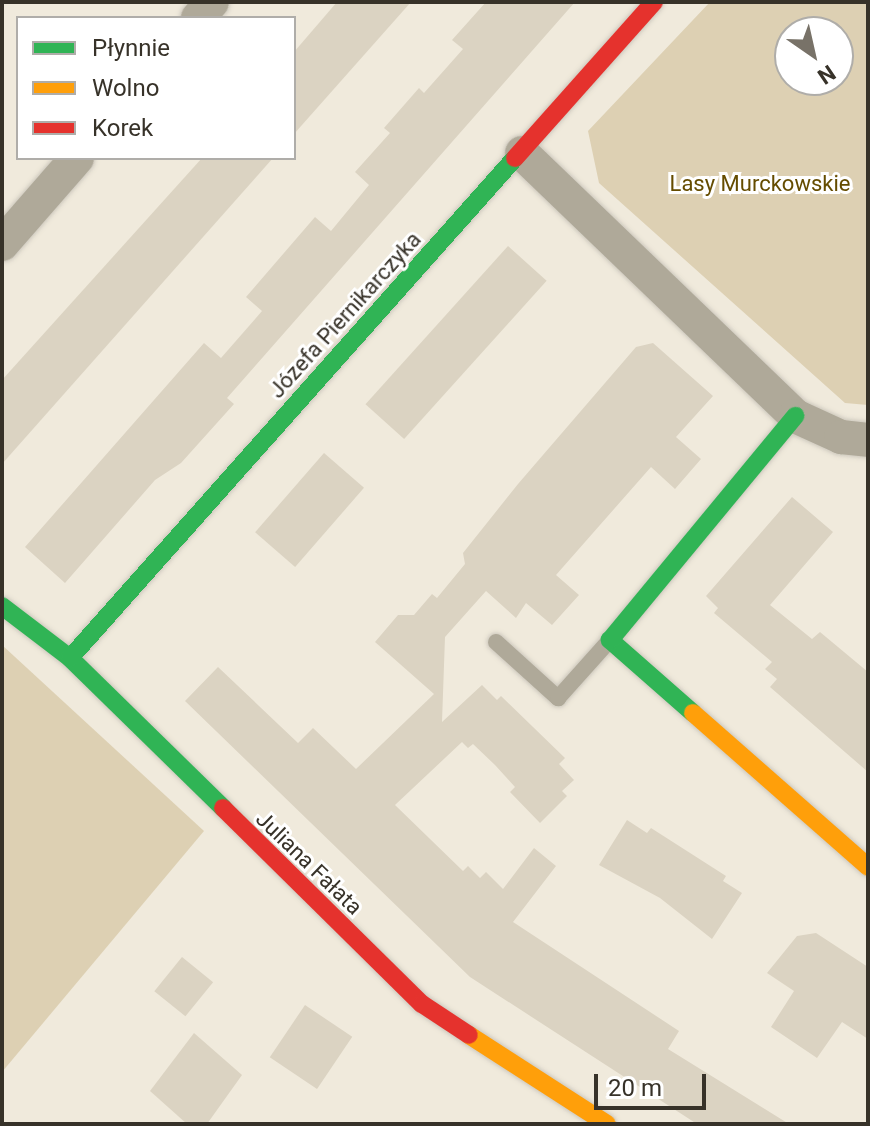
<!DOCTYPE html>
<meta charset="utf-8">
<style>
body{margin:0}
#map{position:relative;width:870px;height:1126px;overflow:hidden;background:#f0eadc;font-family:Roboto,sans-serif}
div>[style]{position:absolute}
.green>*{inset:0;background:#ddd0b3}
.building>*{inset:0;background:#dbd3c2;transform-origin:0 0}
.roads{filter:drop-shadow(0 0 2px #cdc8bd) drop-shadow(0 0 2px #cdc8bd)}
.lane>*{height:16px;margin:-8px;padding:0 8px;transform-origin:8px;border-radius:8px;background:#afa999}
.street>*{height:34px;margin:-17px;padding:0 17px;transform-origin:17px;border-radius:17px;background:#afa999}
.fast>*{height:18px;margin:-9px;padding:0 9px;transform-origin:9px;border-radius:9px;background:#30b455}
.slow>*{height:18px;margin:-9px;padding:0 9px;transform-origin:9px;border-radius:9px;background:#ff9f0a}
.jam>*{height:18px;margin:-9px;padding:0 9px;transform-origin:9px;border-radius:9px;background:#e5322d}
span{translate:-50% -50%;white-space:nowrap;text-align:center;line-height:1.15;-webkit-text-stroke:6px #fff;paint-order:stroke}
.park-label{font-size:22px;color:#654c00}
.street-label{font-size:22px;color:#373229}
.frame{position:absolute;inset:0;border:4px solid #373229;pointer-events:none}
.legend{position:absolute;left:16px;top:16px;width:280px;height:144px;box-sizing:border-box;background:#fff;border:2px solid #afada9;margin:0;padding:10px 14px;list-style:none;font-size:24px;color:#373229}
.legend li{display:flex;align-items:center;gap:16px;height:40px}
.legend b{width:40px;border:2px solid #afada9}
.north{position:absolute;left:774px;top:16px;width:80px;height:80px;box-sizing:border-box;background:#fff;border:2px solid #afada9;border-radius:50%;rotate:146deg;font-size:22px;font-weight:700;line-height:32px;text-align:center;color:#373229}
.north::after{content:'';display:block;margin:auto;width:28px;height:36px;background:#787268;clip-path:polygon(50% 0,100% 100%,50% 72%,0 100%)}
.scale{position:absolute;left:594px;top:1074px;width:112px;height:36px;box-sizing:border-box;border:4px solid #373229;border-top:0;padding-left:10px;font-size:24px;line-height:28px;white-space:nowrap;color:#373229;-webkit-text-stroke:6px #fff;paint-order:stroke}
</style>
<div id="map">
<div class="green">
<div style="clip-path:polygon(evenodd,710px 2px,868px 2px,868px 405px,845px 403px,599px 183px,588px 131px,710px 2px,790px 32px,838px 32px,838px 80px,790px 80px,790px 32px)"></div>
<div style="clip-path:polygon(2px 645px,204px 831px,2px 1072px)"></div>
</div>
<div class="building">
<div style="clip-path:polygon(337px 2px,411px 2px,294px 134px,294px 52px)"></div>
<div style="clip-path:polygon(486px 2px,575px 2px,227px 398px,234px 404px,181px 463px,155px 480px,65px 583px,25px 547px,204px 343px,221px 358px,242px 334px,262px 311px,246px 297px,315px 217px,331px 231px,369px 185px,355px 172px,390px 133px,384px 128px,419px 88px,424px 93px,463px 49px,452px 40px)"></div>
<div style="clip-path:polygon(202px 158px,273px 158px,2px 464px,2px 380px)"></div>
<div style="left:508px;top:246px;width:52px;height:213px;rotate:42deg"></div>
<div style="clip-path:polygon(653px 343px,713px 396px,676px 437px,701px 459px,675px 489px,651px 467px,556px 575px,579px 595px,552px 625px,526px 603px,516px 618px,486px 591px,445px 637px,442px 722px,482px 685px,497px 700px,501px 696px,565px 758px,559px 764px,574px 780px,562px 791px,567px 796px,540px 823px,510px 792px,515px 787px,495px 765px,473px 744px,468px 748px,462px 742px,395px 805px,463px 871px,468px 866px,480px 878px,486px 872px,503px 889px,534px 848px,556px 866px,513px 922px,679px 1031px,668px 1049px,789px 1124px,697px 1124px,470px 977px,185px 701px,218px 667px,298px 743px,313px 728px,356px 769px,434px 694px,375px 642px,398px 615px,414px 615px,432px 594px,437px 598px,465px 564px,463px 553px,518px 484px,636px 347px)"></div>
<div style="left:324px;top:453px;width:53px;height:105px;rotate:41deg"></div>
<div style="clip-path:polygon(792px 497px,833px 532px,770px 605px,812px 639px,820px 632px,868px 672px,868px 772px,770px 687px,777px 679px,765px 669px,772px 662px,714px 613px,718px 608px,706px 596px)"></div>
<div style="clip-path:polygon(627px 820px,647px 833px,651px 828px,726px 876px,723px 881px,742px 893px,712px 939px,660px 898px,599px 865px)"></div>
<div style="clip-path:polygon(816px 933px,868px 967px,868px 1039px,842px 1022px,817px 1058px,771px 1027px,794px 991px,767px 973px,797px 936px)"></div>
<div style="left:182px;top:957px;width:40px;height:44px;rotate:39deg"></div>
<div style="left:305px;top:1005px;width:57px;height:63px;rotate:34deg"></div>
<div style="clip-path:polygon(194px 1033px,242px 1075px,207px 1124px,187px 1124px,150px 1091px)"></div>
</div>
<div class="roads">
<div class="lane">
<div style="left:496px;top:642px;width:84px;rotate:42.1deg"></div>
<div style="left:558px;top:698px;width:76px;rotate:-48.2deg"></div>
</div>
<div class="street">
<div style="left:198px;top:18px;width:21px;rotate:-49deg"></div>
<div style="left:522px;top:153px;width:379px;rotate:43.9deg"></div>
<div style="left:795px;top:416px;width:51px;rotate:24.5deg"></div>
<div style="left:841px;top:437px;width:27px;rotate:6deg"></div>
<div style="left:2px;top:244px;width:114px;rotate:-48.9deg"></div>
</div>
<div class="fast">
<div style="left:2px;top:606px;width:86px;rotate:37.4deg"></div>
<div style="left:70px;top:658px;width:214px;rotate:44.4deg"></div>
<div style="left:70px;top:658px;width:669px;rotate:-48.33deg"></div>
<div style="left:693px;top:713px;width:111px;rotate:-138.7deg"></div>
<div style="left:610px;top:640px;width:291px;rotate:-50.4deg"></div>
</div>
<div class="slow">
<div style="left:693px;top:713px;width:233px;rotate:41.3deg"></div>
<div style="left:469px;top:1035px;width:164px;rotate:32.8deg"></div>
</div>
<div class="jam">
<div style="left:515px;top:158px;width:209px;rotate:-48.3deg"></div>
<div style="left:223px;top:808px;width:279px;rotate:44.6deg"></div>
<div style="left:422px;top:1004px;width:56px;rotate:33.4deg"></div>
</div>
</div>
<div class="park-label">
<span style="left:760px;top:184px">Lasy Murckowskie</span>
</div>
<div class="street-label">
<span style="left:345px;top:315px;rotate:-48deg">Józefa Piernikarczyka</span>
<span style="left:309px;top:863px;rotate:44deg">Juliana Fałata</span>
</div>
<div class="frame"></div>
<ul class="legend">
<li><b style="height:10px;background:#30b455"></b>Płynnie</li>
<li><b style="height:10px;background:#ff9f0a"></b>Wolno</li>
<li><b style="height:10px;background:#e5322d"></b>Korek</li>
</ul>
<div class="north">N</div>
<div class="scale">20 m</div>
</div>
